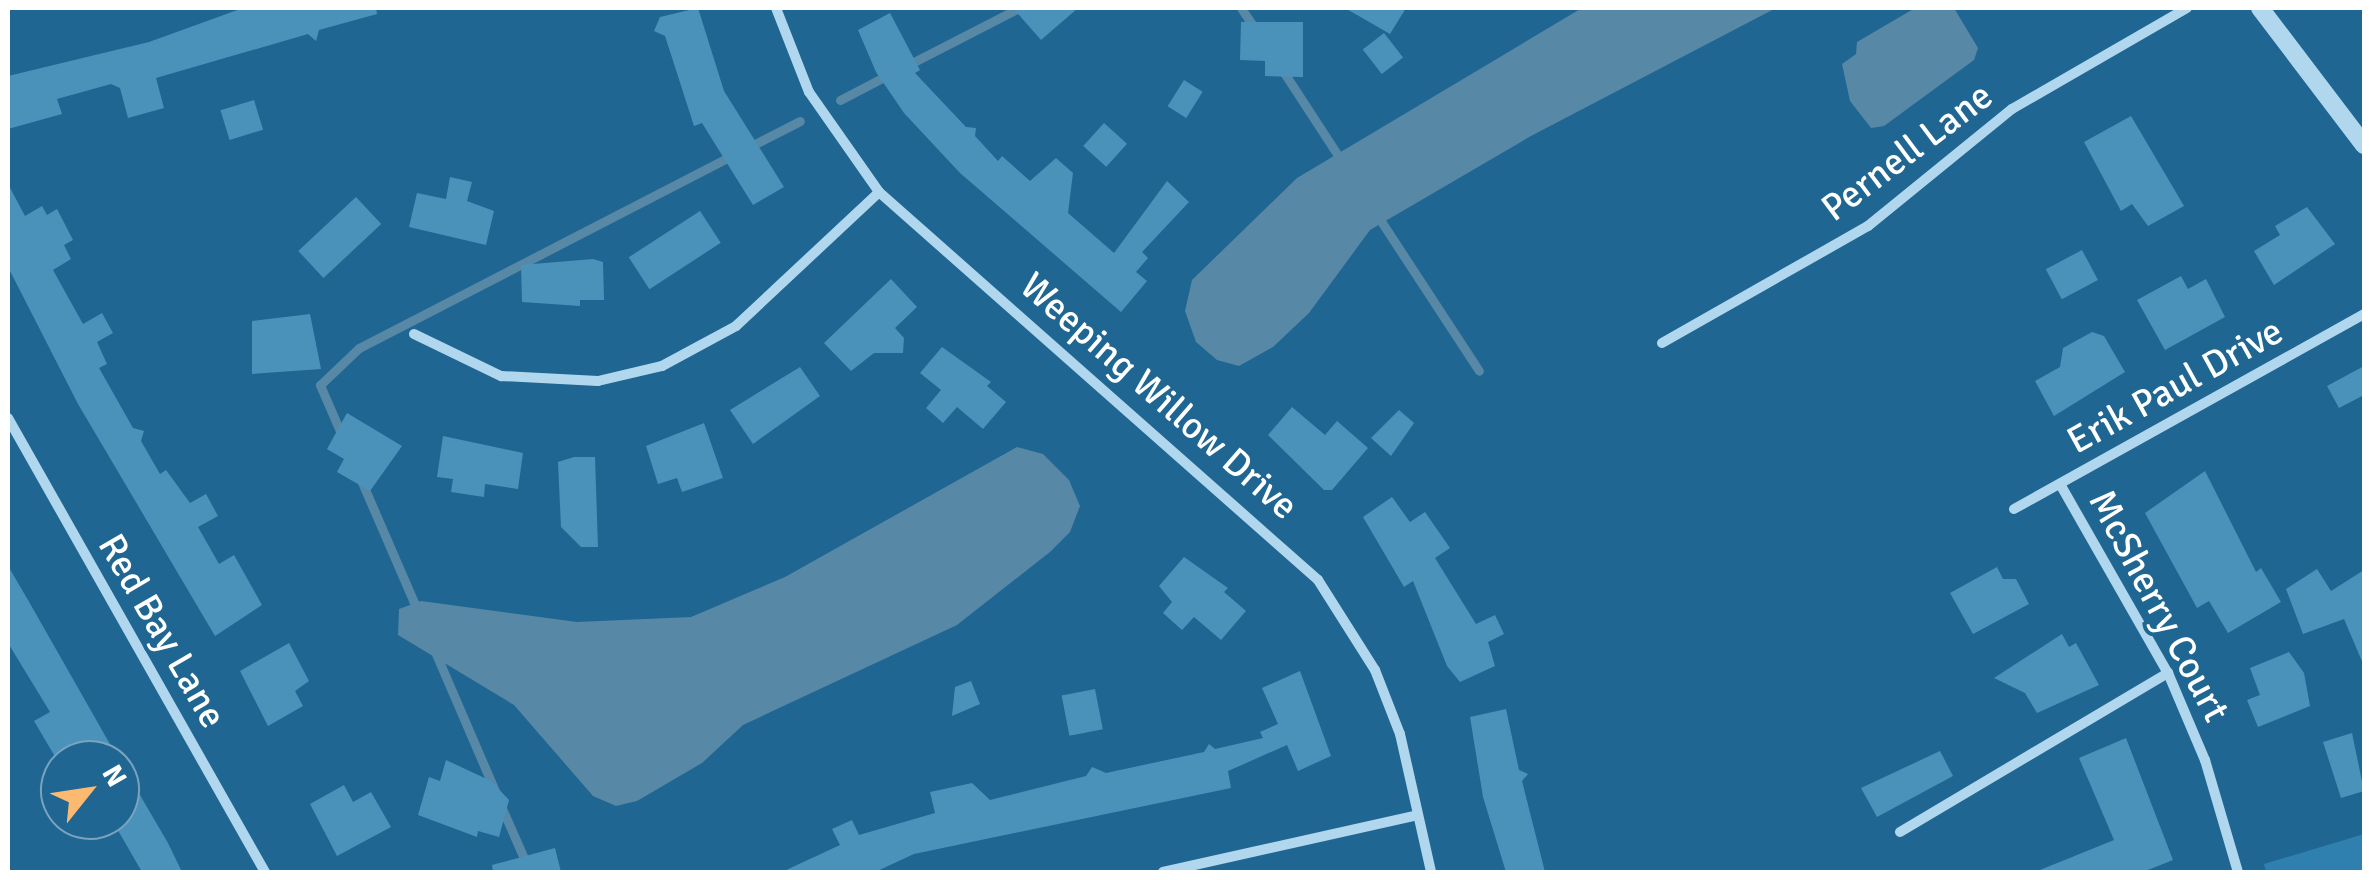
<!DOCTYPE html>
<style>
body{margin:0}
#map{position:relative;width:2372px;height:880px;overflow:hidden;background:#1f6692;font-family:Signika,sans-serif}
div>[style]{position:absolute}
.green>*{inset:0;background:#2f80ae}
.water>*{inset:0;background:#5788a6}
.stream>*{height:9px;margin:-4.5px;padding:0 4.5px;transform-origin:4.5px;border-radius:4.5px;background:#5788a6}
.building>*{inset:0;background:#4b92bb;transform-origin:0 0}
.minor>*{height:10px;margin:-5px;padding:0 5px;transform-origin:5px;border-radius:5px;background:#b1d7ee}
.tertiary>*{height:18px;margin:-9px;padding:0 9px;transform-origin:9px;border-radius:9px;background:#b1d7ee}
span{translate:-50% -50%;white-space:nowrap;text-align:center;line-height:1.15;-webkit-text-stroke:8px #1f6692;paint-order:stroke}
.street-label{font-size:38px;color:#fff}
.frame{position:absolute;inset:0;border:10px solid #fff;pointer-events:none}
.north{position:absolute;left:40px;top:740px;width:100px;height:100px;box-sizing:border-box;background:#1f6692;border:2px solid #79a3be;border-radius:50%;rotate:60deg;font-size:28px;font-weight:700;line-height:40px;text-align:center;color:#fff}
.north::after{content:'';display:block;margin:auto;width:35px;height:45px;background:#fcba71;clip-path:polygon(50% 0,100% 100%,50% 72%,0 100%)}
</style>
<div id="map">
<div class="green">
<div style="clip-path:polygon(2364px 834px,2364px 872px,2266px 872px,2264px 864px)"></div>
</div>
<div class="water">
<div style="clip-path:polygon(1582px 8px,1776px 8px,1531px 136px,1370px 230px,1309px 313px,1273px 347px,1239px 366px,1217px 360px,1196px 342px,1185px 311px,1192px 280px,1297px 178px)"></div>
<div style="clip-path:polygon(1915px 8px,1954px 8px,1978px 48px,1974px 60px,1884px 126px,1871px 128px,1850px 101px,1842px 64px,1856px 54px,1857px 42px)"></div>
<div style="clip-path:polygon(1017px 447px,1043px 454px,1069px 480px,1080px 506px,1070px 532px,1050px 552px,957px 625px,743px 725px,702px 763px,637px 801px,616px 806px,593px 796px,514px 705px,398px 635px,399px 609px,421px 601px,577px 622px,691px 617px,785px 577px)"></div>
</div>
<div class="stream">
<div style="left:1241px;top:8px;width:27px;rotate:56deg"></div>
<div style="left:906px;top:66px;width:127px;rotate:-27.2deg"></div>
<div style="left:1281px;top:68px;width:110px;rotate:56.9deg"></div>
<div style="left:840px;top:100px;width:54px;rotate:-27.5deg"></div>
<div style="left:749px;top:147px;width:57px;rotate:-27deg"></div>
<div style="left:1377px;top:215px;width:186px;rotate:56.8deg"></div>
<div style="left:343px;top:438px;width:58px;rotate:-113.5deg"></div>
<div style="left:320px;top:385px;width:54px;rotate:-43.5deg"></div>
<div style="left:359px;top:348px;width:423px;rotate:-27.3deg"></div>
<div style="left:361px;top:480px;width:144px;rotate:66.6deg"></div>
<div style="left:436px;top:654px;width:149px;rotate:66.7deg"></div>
<div style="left:501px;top:806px;width:72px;rotate:66.3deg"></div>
</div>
<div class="building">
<div style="clip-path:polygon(243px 8px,376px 8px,377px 14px,319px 30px,316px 41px,308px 34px,156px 78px,164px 108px,128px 118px,120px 88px,111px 84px,57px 99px,62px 114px,8px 129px,8px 76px,149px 42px)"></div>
<div style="clip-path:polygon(698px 8px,724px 91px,784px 187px,753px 205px,702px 123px,694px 126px,665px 36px,654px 31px,660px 17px)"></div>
<div style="clip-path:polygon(1013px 8px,1078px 8px,1041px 40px)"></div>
<div style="clip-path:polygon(1345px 8px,1406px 8px,1390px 34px)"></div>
<div style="clip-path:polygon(890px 13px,920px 70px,915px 73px,966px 127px,976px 128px,975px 136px,998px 161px,1002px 156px,1030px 181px,1056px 158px,1073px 173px,1068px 213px,1114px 253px,1167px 181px,1189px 202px,1142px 252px,1148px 258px,1136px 272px,1147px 281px,1121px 312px,960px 173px,904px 113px,876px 72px,858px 30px)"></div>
<div style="clip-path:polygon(1241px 22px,1303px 22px,1303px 77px,1265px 76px,1265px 61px,1240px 60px)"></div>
<div style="left:1384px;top:33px;width:31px;height:27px;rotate:52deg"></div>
<div style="left:1184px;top:80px;width:22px;height:31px;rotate:32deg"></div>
<div style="left:254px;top:100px;width:31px;height:35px;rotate:73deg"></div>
<div style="clip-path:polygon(2131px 116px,2184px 206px,2148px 226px,2132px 204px,2121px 211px,2084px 142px)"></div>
<div style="left:1104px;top:123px;width:31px;height:31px;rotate:42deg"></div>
<div style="clip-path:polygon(450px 177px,472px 182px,467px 201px,494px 211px,486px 245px,409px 227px,417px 193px,446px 199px)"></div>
<div style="clip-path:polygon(8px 184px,25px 216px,42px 206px,47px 215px,57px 209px,73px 240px,64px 245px,71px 259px,53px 270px,83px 324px,102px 313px,113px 333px,97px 342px,107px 364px,99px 368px,133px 428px,144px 431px,141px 441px,160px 474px,166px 470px,190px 503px,206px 494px,218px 516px,198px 527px,219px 564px,234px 555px,262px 605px,215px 636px,78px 404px,8px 267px)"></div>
<div style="left:356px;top:197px;width:37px;height:79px;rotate:47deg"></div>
<div style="clip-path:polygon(2307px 207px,2335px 244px,2274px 285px,2254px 251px,2280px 235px,2275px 226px)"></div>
<div style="left:700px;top:211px;width:38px;height:85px;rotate:57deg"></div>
<div style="left:2082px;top:250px;width:34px;height:41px;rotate:62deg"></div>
<div style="clip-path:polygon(593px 259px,603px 262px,604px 300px,580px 300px,580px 306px,522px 302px,521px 265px)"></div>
<div style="clip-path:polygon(2181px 276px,2188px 289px,2206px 279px,2225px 317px,2165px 350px,2137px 300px)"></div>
<div style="clip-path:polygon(891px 279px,917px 307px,895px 328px,904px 338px,903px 353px,874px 353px,851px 371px,824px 343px)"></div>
<div style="clip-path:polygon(310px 314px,321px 369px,252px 374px,252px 321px)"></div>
<div style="clip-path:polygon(2092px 332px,2104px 336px,2125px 372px,2054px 416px,2035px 381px,2060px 367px,2063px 348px)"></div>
<div style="clip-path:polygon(942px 347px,991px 382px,987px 386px,1006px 402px,983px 429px,957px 407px,943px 423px,926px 408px,941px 390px,920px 373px)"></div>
<div style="clip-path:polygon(2364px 366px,2364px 395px,2339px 408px,2327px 386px)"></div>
<div style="clip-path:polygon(800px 367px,820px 396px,753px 444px,730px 410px)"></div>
<div style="clip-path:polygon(1292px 407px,1325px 435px,1337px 421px,1368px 448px,1332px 490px,1324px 490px,1268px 435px)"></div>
<div style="clip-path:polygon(1399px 410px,1414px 423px,1391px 456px,1371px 438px)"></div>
<div style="clip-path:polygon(347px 413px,402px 446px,370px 491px,337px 472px,344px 459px,327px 449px)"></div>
<div style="clip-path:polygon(704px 423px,723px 478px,682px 492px,677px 478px,658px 484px,646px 446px)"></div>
<div style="clip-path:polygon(443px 436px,523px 453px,518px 489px,485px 484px,484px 497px,451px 492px,453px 479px,437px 477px)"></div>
<div style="clip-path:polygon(574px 457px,595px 457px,598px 547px,581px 547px,561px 527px,558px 462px)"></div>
<div style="clip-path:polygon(2205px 471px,2256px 572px,2261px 568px,2281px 602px,2228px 633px,2209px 601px,2197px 608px,2145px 513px)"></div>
<div style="clip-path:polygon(1392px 497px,1410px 522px,1425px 512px,1450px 548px,1435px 558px,1476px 624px,1495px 615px,1504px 634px,1488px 642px,1495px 666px,1460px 682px,1447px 666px,1413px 581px,1404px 587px,1363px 517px)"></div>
<div style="clip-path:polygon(1184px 557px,1228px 588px,1224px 592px,1246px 611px,1221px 640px,1194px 617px,1182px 630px,1163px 613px,1172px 602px,1159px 586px)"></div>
<div style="clip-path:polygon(8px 566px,28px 600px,119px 760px,57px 760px,34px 721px,50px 712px,8px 643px)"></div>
<div style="clip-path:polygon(1997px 567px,2003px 579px,2016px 579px,2029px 604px,1973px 634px,1950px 593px)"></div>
<div style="clip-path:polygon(2317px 569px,2331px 591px,2364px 570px,2364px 666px,2344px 619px,2303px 634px,2286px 589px)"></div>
<div style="clip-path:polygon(2062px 634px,2069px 647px,2076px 643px,2099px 685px,2037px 713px,2025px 693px,1994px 678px)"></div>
<div style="clip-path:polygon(289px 643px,309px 681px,295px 691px,303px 706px,268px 726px,240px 671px)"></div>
<div style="clip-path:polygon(2289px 652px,2304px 673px,2310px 706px,2258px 727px,2247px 700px,2260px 695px,2250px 668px)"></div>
<div style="clip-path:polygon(1300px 671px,1331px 756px,1298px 771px,1287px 745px,1228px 771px,1231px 788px,914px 854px,875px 872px,782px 872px,840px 845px,832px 829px,852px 820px,859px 835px,935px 813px,930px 792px,972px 783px,990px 800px,1086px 776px,1092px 767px,1106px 773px,1204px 752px,1209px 744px,1215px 749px,1263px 738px,1260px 732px,1278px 724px,1262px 688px)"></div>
<div style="clip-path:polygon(971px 681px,980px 704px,952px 716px,955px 687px)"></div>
<div style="left:1095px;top:689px;width:41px;height:34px;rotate:79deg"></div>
<div style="clip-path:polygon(1506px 709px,1519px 770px,1528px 774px,1522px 781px,1545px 872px,1506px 872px,1483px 797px,1470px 717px)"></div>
<div style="clip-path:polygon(2352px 733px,2364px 791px,2341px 798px,2323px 742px)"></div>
<div style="clip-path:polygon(2126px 738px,2173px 860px,2143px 872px,2035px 872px,2114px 840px,2079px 758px)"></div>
<div style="clip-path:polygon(1940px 751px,1953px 776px,1877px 817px,1861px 788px)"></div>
<div style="clip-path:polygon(446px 760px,491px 781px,509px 800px,499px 837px,478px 831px,477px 837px,418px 815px,429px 777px,440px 781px)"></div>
<div style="clip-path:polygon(120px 761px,168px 843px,182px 872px,142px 872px,112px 820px,120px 820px)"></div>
<div style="clip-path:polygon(344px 785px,353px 802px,371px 792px,391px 827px,337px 856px,310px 804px)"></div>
<div style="clip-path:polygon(555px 848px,561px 872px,493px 872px,492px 865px)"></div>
</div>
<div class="minor">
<div style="left:776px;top:8px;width:90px;rotate:68.6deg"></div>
<div style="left:809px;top:92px;width:122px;rotate:55deg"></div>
<div style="left:879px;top:192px;width:586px;rotate:41.47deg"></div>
<div style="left:1318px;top:580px;width:107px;rotate:57.7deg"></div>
<div style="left:1375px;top:670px;width:69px;rotate:68.7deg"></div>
<div style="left:1400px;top:734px;width:141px;rotate:77.3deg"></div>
<div style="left:414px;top:334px;width:97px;rotate:25.8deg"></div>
<div style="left:501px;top:376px;width:97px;rotate:3deg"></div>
<div style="left:598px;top:381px;width:66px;rotate:-13.2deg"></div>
<div style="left:662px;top:366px;width:84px;rotate:-28.4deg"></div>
<div style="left:736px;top:326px;width:196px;rotate:-43.1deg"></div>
<div style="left:1662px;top:343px;width:237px;rotate:-29.6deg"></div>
<div style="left:1868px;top:226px;width:186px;rotate:-39.1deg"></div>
<div style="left:2012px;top:109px;width:202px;rotate:-30deg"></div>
<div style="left:8px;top:418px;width:522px;rotate:60.49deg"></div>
<div style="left:2060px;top:484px;width:218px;rotate:60.3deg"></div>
<div style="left:2168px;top:673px;width:95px;rotate:67deg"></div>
<div style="left:2205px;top:760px;width:117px;rotate:73.6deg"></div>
<div style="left:2014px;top:509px;width:401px;rotate:-29.1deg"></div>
<div style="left:1900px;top:832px;width:312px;rotate:-30.7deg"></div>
<div style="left:1163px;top:872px;width:261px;rotate:-12.6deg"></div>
</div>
<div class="tertiary">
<div style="left:2260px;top:8px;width:172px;rotate:52.8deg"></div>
</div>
<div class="street-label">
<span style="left:1907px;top:152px;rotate:-37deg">Pernell Lane</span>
<span style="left:2175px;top:386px;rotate:-29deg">Erik Paul Drive</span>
<span style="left:1159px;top:396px;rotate:41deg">Weeping Willow Drive</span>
<span style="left:2159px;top:606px;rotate:62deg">McSherry Court</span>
<span style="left:162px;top:631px;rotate:60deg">Red Bay Lane</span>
</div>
<div class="frame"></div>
<div class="north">N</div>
</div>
